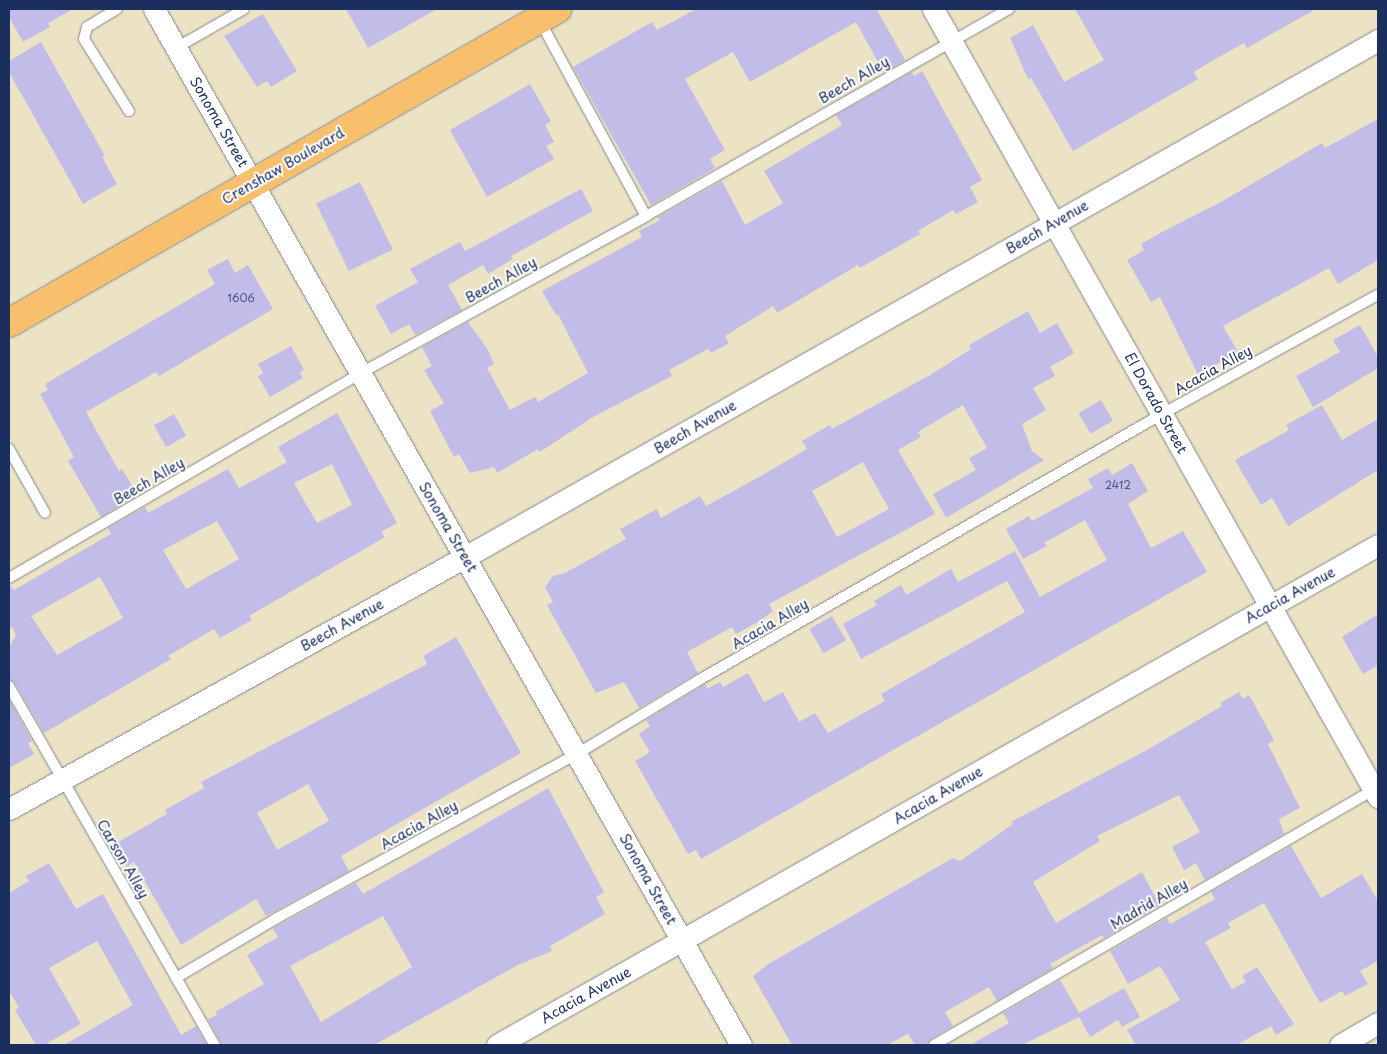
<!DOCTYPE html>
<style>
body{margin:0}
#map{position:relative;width:1387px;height:1054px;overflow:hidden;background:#ece3c4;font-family:"Playpen Sans",sans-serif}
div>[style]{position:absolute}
.building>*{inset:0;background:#c2bce8;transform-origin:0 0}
.roads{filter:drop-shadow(0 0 1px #848991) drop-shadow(0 0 1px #848991)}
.service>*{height:10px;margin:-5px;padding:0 5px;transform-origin:5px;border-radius:5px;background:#fff}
.minor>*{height:21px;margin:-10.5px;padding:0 10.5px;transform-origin:10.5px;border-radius:10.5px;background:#fff}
.primary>*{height:28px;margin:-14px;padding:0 14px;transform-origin:14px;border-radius:14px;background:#f8bf6c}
span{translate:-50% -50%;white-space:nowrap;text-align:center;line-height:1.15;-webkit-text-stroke:4px #fff;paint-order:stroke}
.number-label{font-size:11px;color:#455280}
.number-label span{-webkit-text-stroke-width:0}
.street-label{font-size:14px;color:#1b2f5e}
.frame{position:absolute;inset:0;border:10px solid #1b2f5e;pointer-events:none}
</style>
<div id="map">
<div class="building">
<div style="clip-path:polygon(9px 9px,73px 9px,48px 23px,50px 27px,23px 42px,9px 17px)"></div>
<div style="clip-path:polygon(346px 9px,437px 9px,368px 48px)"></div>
<div style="clip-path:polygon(696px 9px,880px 9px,877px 10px,905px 60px,884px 73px,856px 22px,750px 82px,733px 52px,685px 79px,725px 150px,710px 159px,715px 168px,651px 205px,573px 67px,652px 22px,657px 30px)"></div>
<div style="clip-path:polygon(1075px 9px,1316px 9px,1247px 48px,1244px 43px,1205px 65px,1194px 72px,1198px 79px,1073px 151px,1031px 78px,1028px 79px,1010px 38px,1033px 25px,1064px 82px,1104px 60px)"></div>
<div style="clip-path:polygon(263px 14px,297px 71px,271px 87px,267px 81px,257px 87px,224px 36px)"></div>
<div style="clip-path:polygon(41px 42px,105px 156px,102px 157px,117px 184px,83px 204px,9px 72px,9px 61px)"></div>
<div style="clip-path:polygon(922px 71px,982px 180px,970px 187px,978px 202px,956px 214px,953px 210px,918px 231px,920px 234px,911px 239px,860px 268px,858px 265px,777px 313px,773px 306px,725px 336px,729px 343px,711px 353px,708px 349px,669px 370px,672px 376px,593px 417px,540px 452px,538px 449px,497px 473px,494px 467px,470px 473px,459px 454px,454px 457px,430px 411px,444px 403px,424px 370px,432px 366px,422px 347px,468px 322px,488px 350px,494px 364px,487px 368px,510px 410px,535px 397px,538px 402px,588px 373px,558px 314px,556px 315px,542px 291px,642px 237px,639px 231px,660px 220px,658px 217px,722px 181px,745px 225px,783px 203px,764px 171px,842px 125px,836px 115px,912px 72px,914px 76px)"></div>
<div style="clip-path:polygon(530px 84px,551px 121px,545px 125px,554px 142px,546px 146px,554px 159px,487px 197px,450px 130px)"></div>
<div style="clip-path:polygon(1378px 119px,1378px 260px,1338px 284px,1329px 268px,1223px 326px,1238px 352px,1198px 375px,1160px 297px,1151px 302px,1127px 260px,1144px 250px,1141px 244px,1164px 231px,1219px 203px,1322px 143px,1325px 148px)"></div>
<div style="left:360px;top:182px;width:75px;height:49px;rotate:64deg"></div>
<div style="clip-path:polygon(581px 189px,593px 211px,511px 256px,513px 259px,488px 274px,483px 265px,448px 285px,462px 310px,415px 335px,409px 324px,391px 334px,375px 306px,418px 282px,410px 269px,460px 242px,465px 251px)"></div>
<div style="clip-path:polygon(228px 259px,235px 273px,248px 265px,273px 309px,159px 376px,156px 372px,86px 412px,119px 471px,122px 469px,138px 495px,101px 517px,68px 461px,74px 457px,40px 394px,48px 390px,45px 384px,215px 284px,207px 270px)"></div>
<div style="clip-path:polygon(evenodd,1028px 311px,1040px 333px,1057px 323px,1074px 353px,1050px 367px,1055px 376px,1033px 388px,1046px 410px,1022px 424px,1032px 451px,1044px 460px,946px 518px,933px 494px,976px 470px,969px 458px,987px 448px,963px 405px,918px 432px,921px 437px,898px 450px,935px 514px,769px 604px,773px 611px,758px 622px,736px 634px,732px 627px,687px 652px,698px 673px,639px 708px,624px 682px,596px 693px,547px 605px,553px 602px,545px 587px,553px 576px,565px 573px,626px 539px,620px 529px,657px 509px,661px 518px,700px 496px,706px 506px,759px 477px,807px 449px,802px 441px,830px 425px,832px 429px,930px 375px,971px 349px,969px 345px,1028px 311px,863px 462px,889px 509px,837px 537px,812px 491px,863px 462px)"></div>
<div style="clip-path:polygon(1360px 325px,1378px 357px,1378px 368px,1313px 407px,1296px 376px,1340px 352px,1333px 340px)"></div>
<div style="clip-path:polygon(291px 346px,304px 370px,300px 372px,303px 378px,270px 397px,258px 376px,263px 373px,258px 364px)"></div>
<div style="left:1101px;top:400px;width:24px;height:26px;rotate:60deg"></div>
<div style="clip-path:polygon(1322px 405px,1342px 440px,1378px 419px,1378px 470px,1288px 526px,1272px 498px,1261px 505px,1235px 460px,1289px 430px,1286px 425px)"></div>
<div style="clip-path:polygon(evenodd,337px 413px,397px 523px,381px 532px,385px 537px,249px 616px,252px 620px,220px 638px,214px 629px,168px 656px,171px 659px,44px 733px,15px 683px,9px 679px,9px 648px,16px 635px,12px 627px,9px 628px,9px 585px,14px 590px,111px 534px,108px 528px,145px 507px,148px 513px,228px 469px,239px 488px,287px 462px,278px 447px,337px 413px,332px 464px,352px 505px,317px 523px,294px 483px,332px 464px,337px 413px,217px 521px,239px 559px,186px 589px,163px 550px,217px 521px,337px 413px,100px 577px,123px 618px,57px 655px,31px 616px,100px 577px)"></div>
<div style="left:174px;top:414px;width:25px;height:23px;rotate:61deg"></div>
<div style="clip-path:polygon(1132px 463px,1148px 491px,1128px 504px,1151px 548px,1183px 531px,1207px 572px,724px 846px,701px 859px,696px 850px,688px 854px,635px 761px,650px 752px,639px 734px,650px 726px,646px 720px,705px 684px,707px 689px,720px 682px,723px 687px,748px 673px,764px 702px,783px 692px,799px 722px,815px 713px,828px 733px,885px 701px,881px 694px,1025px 612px,1007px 581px,861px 659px,843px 624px,877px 605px,874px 601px,901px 585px,906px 595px,951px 569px,958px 582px,1015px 551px,1040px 597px,1107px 560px,1085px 520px,1044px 543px,1047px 546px,1023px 559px,1006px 529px,1029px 516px,1032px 521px,1093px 488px,1088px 479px,1108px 468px,1112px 475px)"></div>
<div style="clip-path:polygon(1378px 614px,1378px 665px,1363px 674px,1342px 637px)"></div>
<div style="left:832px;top:616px;width:28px;height:26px;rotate:60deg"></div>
<div style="clip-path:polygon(evenodd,456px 637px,521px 753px,341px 856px,349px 871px,266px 916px,256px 899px,181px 945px,134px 862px,126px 867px,113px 845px,167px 814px,165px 810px,204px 788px,201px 782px,427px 664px,423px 656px,456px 637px,308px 784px,329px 821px,277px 850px,257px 813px,308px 784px)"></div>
<div style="clip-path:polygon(1239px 692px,1243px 699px,1249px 695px,1274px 740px,1268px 744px,1300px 808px,1279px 819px,1284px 834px,1205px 880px,1196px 863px,1184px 870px,1172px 847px,1200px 832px,1179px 795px,1097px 836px,1100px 841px,1033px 882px,1056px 923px,1142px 872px,1160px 906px,1104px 938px,1102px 935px,1050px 964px,1053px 968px,997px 1001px,989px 987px,945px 1012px,953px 1026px,931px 1039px,927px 1045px,915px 1045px,908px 1034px,887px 1045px,792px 1045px,753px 976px,770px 963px,953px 858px,960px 861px,1013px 824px,1011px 822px,1145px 751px,1222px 706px,1220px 703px)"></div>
<div style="clip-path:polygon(9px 699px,32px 741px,28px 743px,34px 754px,9px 768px)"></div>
<div style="clip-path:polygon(evenodd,548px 788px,604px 892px,596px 897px,605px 914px,550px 946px,552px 951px,518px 965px,374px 1045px,222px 1045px,208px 1019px,217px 1015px,215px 1012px,264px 984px,247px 955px,278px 937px,273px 928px,356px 883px,363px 894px,548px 788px,383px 916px,412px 967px,321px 1022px,290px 966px,383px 916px)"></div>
<div style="clip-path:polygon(1291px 846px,1321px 898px,1362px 874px,1378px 901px,1378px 961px,1360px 971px,1368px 984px,1345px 996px,1342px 991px,1320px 1003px,1264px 903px,1228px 923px,1231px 928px,1205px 942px,1232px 989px,1246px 982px,1242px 976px,1257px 967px,1294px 1024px,1276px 1035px,1271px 1026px,1236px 1045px,1136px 1045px,1127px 1030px,1180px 1000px,1160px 966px,1128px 984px,1110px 951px,1167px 918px,1170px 924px,1215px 899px,1211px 892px)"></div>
<div style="clip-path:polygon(49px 863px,76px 909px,103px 894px,181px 1035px,196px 1026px,207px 1045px,64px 1045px,133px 1005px,97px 941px,49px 968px,81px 1024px,44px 1045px,36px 1045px,15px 1010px,19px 1008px,9px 990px,9px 893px,29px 881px,26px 876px)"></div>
<div style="clip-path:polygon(1060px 980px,1079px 1013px,1124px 988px,1140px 1017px,1122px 1027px,1118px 1020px,1090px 1037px,1079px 1017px,1022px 1045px,970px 1045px,1009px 1023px,1003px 1013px)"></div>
</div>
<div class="roads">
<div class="service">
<div style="left:117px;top:9px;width:35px;rotate:149deg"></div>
<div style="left:87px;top:27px;width:12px;rotate:104deg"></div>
<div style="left:84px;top:39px;width:85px;rotate:58deg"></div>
<div style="left:540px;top:21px;width:222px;rotate:61.5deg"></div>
<div style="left:176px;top:48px;width:78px;rotate:-29.8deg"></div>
<div style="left:9px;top:449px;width:73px;rotate:60.6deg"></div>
<div style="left:9px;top:578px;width:407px;rotate:-30.2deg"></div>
<div style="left:361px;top:373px;width:325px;rotate:-28.8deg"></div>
<div style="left:646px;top:216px;width:418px;rotate:-29.7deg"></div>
<div style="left:9px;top:686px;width:414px;rotate:60.2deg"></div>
<div style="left:176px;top:978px;width:117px;rotate:-30.7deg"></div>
<div style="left:277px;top:918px;width:342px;rotate:-28.7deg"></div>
<div style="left:577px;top:754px;width:143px;rotate:-31.2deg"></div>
<div style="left:699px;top:680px;width:534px;rotate:-29.88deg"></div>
<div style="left:1162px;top:414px;width:247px;rotate:-28.9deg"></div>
<div style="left:934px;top:1045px;width:510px;rotate:-30.14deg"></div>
</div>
<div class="minor">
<div style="left:154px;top:9px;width:1191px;rotate:60.46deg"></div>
<div style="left:933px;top:9px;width:905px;rotate:60.55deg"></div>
<div style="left:9px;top:809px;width:521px;rotate:-28.93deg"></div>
<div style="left:465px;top:557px;width:1049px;rotate:-29.52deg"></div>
<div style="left:497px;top:1045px;width:1013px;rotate:-29.58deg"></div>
<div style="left:1340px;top:1045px;width:44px;rotate:-30.1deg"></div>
</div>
<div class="primary">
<div style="left:9px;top:323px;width:632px;rotate:-29.81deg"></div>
</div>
</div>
<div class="number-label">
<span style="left:241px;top:298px">1606</span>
<span style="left:1118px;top:485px">2412</span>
</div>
<div class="street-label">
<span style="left:854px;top:80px;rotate:-30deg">Beech Alley</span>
<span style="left:219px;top:122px;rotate:60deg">Sonoma Street</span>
<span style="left:283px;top:166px;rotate:-30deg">Crenshaw Boulevard</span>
<span style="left:1047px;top:227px;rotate:-30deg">Beech Avenue</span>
<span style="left:501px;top:280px;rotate:-29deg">Beech Alley</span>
<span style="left:1213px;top:370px;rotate:-29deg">Acacia Alley</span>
<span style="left:1156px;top:403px;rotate:61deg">El Dorado Street</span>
<span style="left:695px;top:427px;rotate:-30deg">Beech Avenue</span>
<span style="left:149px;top:481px;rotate:-30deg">Beech Alley</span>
<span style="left:448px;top:527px;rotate:60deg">Sonoma Street</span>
<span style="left:1290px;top:595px;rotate:-29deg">Acacia Avenue</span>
<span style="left:770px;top:624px;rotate:-30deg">Acacia Alley</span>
<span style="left:342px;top:625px;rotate:-29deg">Beech Avenue</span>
<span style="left:938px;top:795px;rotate:-30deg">Acacia Avenue</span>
<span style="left:419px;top:825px;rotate:-29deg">Acacia Alley</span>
<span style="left:123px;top:859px;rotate:60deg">Carson Alley</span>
<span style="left:648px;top:879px;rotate:61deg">Sonoma Street</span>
<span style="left:1149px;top:904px;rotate:-30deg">Madrid Alley</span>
<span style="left:586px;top:995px;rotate:-29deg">Acacia Avenue</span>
</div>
<div class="frame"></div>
</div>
